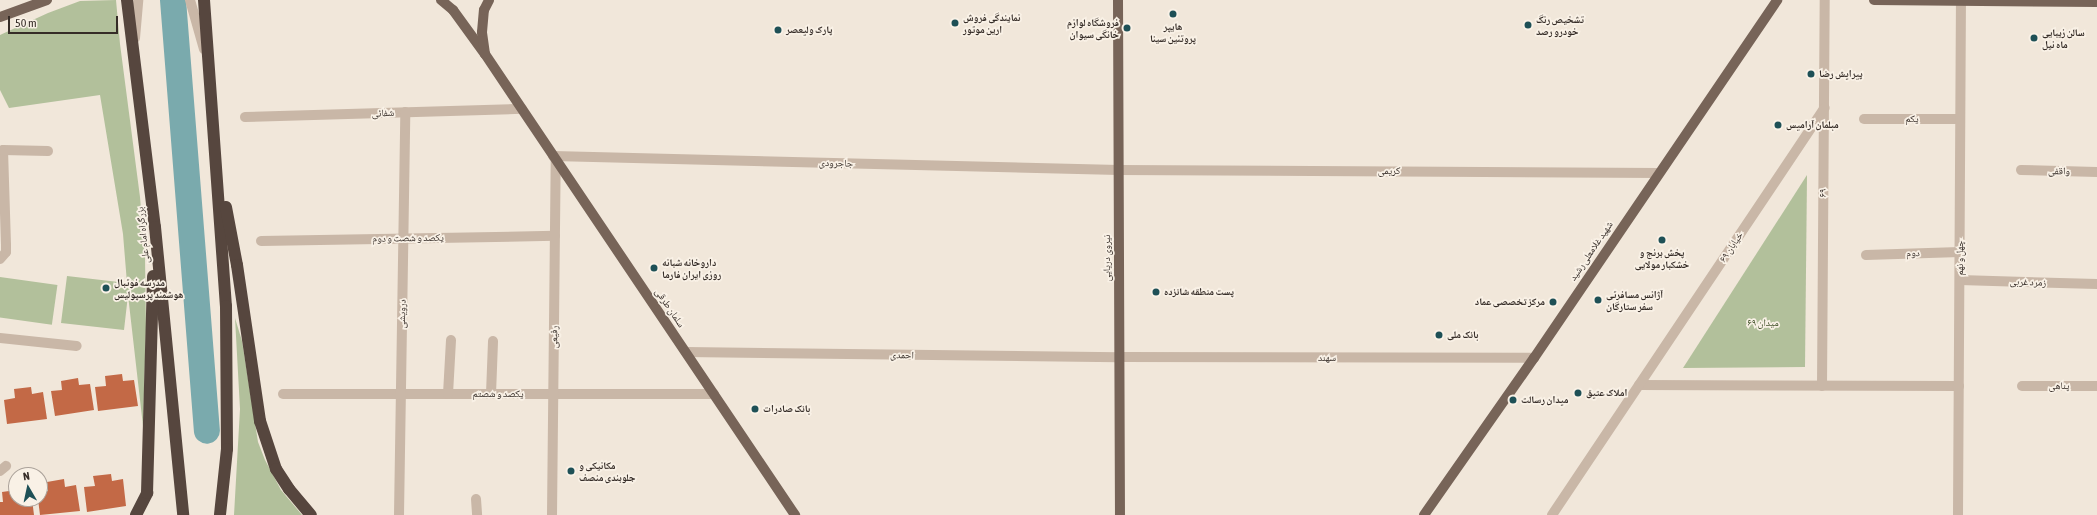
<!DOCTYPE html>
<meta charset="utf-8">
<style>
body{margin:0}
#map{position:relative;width:2097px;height:515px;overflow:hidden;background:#f1e7da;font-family:"Asap Condensed","Noto Naskh Arabic",sans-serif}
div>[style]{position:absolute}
.green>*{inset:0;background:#b2c09b;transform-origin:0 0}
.river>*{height:26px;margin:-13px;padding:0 13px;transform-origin:13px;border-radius:13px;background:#7aaaad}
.building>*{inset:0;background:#c36946}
.minor>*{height:10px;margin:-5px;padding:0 5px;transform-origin:5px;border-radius:5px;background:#c9b7a7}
.major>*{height:10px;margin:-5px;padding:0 5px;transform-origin:5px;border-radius:5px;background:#776458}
.highway>*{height:12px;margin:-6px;padding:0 6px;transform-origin:6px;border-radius:6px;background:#56463e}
.dots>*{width:11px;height:11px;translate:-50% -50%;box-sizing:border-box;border:2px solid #f9f1e6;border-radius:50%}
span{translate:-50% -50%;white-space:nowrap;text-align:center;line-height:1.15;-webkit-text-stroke:3.5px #f9f1e6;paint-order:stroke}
.poi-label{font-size:10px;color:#352c27;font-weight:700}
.left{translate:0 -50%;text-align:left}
.right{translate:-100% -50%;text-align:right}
.street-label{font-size:10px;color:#352c27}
.park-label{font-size:10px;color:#43532b}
.north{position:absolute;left:8px;top:467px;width:40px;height:40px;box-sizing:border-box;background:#f9f1e6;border:1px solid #aba29a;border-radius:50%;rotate:351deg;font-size:11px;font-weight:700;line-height:16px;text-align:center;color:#352c27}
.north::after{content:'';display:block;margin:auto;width:14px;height:18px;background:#1e5056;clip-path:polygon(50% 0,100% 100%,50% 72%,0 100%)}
.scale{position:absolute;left:8px;top:16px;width:110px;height:18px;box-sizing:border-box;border:2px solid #352c27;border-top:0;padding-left:5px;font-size:12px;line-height:14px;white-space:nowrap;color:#352c27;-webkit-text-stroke:3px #f9f1e6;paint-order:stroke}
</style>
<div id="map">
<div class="green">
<div style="clip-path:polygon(116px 0,120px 44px,140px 197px,145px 256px,146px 329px,143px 426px,128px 295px,124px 330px,61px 323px,67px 276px,127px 283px,123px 234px,100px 95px,9px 108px,0 90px,0 35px,48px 13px,80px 1px)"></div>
<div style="clip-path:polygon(1807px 175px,1805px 367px,1683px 368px)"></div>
<div style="left:0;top:277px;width:58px;height:40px;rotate:8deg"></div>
<div style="clip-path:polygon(235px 318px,242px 341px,258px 442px,265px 460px,281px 490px,302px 515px,234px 515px,240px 409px)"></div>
</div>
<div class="river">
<div style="left:173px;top:0;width:432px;rotate:85.5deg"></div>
</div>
<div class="building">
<div style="clip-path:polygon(122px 374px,123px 381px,134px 380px,138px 406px,98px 411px,95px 387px,106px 386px,105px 376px)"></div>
<div style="clip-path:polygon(78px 378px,79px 385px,90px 384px,94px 410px,55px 416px,51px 391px,62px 390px,61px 381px)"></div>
<div style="clip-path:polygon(31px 387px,32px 394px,43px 392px,47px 419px,7px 424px,4px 400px,15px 398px,14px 389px)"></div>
<div style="clip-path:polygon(111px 474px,112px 481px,123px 479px,126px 506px,87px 512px,84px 487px,95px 486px,93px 476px)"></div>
<div style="clip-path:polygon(64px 479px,65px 487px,76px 485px,80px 511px,40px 515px,38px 499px,40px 499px,40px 492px,48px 491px,47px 482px)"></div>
<div style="clip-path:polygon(16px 490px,16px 499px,32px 499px,34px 515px,0 515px,0 502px,3px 502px,2px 492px)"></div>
</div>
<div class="minor">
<div style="left:190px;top:0;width:51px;rotate:74.1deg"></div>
<div style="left:135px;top:38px;width:38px;rotate:-85deg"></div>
<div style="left:245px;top:117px;width:277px;rotate:-1.7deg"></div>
<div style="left:1864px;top:119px;width:96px"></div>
<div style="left:553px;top:156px;width:566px;rotate:1.42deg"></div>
<div style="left:1119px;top:170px;width:540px;rotate:0.32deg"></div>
<div style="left:2021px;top:170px;width:76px;rotate:1.5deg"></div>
<div style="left:261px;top:241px;width:294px;rotate:-1deg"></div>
<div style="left:1866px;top:255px;width:94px;rotate:-1.8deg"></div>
<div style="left:0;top:259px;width:9px;rotate:-49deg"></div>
<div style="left:6px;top:252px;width:7px;rotate:-90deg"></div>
<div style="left:6px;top:245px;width:95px;rotate:-91.8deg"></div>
<div style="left:3px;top:150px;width:45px;rotate:1.3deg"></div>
<div style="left:1960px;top:280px;width:137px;rotate:1.7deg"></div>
<div style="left:0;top:338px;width:77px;rotate:5.9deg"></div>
<div style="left:686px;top:352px;width:433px;rotate:0.7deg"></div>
<div style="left:1119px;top:357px;width:415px;rotate:0.1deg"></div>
<div style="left:1639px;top:385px;width:320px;rotate:0.2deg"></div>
<div style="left:1822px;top:386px;width:386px;rotate:-89.6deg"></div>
<div style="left:2022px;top:386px;width:75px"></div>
<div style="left:283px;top:394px;width:431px"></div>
<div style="left:448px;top:394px;width:54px;rotate:-86.8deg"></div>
<div style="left:491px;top:394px;width:53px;rotate:-87.8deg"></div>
<div style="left:0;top:471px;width:8px;rotate:-40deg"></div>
<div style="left:476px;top:499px;width:16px;rotate:86deg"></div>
<div style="left:399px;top:515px;width:403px;rotate:-89.1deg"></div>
<div style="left:552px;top:515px;width:355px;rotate:-89.4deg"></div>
<div style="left:1552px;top:515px;width:490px;rotate:-56.2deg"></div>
<div style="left:1958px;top:515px;width:514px;rotate:-89.67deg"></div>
</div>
<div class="major">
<div style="left:441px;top:0;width:16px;rotate:40deg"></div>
<div style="left:453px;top:10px;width:54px;rotate:54deg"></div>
<div style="left:485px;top:54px;width:556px;rotate:56.08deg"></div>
<div style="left:1118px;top:0;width:515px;rotate:89.78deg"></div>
<div style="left:1874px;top:0;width:223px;rotate:0.5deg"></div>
<div style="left:0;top:17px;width:50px;rotate:-19.9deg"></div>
<div style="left:485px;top:54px;width:22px;rotate:-98deg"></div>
<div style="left:482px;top:32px;width:22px;rotate:-85deg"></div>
<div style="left:484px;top:10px;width:11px;rotate:-63deg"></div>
<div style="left:1424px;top:515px;width:192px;rotate:-55deg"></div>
<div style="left:1534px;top:358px;width:433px;rotate:-55.8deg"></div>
</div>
<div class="highway">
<div style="left:127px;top:0;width:229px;rotate:83deg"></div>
<div style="left:155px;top:227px;width:289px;rotate:84.4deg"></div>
<div style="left:204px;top:0;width:307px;rotate:85.9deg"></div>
<div style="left:226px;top:306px;width:143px;rotate:89.6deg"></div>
<div style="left:227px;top:449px;width:66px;rotate:96.1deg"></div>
<div style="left:226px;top:207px;width:59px;rotate:79.3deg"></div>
<div style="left:237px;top:265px;width:158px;rotate:81.6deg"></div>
<div style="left:260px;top:421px;width:51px;rotate:71.6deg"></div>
<div style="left:276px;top:469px;width:24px;rotate:57deg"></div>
<div style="left:289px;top:489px;width:34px;rotate:50deg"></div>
<div style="left:136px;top:515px;width:25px;rotate:-63deg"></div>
<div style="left:147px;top:493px;width:217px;rotate:-88.4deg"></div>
</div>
<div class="dots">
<div style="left:1173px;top:14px;background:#1e5056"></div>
<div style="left:955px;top:23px;background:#1e5056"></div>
<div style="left:1528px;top:25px;background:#1e5056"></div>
<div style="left:1127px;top:28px;background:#1e5056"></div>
<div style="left:778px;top:30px;background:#1e5056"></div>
<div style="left:2034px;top:38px;background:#1e5056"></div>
<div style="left:1811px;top:74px;background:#1e5056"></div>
<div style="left:1778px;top:125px;background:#1e5056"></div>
<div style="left:1662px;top:240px;background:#1e5056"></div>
<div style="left:654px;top:268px;background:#1e5056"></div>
<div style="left:106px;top:288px;background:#1e5056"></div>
<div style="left:1156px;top:292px;background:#1e5056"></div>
<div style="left:1598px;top:300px;background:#1e5056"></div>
<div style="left:1553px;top:302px;background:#1e5056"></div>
<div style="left:1439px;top:335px;background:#1e5056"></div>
<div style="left:1578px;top:393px;background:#1e5056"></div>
<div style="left:1513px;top:400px;background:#1e5056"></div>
<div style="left:755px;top:409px;background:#1e5056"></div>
<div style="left:571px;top:471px;background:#1e5056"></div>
</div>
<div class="poi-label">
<span class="left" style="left:963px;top:23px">نمایندگی فروش<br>ارین موتور</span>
<span class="left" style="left:1536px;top:25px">تشخیص رنگ<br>خودرو رصد</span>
<span class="right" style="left:1119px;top:28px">فروشگاه لوازم<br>خانگی سیوان</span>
<span style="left:1173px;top:32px">هایپر<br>پروتئین سینا</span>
<span class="left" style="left:786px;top:30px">پارک ولیعصر</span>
<span class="left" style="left:2042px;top:38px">سالن زیبایی<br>ماه نیل</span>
<span class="left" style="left:1819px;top:74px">پیرایش رضا</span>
<span class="left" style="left:1786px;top:125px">مبلمان آرامیس</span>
<span style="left:1662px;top:258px">پخش برنج و<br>خشکبار مولایی</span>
<span class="left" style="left:662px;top:268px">داروخانه شبانه<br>روزی ایران فارما</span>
<span class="left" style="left:114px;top:288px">مدرسه فوتبال<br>هوشمند پرسپولیس</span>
<span class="left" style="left:1164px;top:292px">پست منطقه شانزده</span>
<span class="left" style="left:1606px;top:300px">آژانس مسافرتی<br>سفر ستارگان</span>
<span class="right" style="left:1545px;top:302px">مرکز تخصصی عماد</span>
<span class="left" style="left:1447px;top:335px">بانک ملی</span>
<span class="left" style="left:1586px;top:393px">املاک عتیق</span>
<span class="left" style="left:1521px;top:400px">میدان رسالت</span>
<span class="left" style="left:763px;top:409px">بانک صادرات</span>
<span class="left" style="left:579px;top:471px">مکانیکی و<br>جلوبندی منصف</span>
</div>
<div class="street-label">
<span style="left:383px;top:113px;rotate:-2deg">شفائی</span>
<span style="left:1912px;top:119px">یکم</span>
<span style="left:836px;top:163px;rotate:1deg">جاجرودی</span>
<span style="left:1389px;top:171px">کریمی</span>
<span style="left:2059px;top:171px;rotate:1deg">واقفی</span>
<span style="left:1823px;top:193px;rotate:-90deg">۶۹</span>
<span style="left:143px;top:235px;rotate:-96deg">بزرگراه امام علی</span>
<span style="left:408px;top:238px;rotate:-1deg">یکصد و شصت و دوم</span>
<span style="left:1731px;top:247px;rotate:-56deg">خیابان ۶۹</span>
<span style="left:1591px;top:251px;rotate:-56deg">شهید غلامعلی رشید</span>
<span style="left:1913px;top:253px;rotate:-2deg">دوم</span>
<span style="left:1107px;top:258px;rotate:-90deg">نیروی دریایی</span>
<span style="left:1960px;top:258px;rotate:-90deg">چهل و نهم</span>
<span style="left:2028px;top:282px;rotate:2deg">زمرد غربی</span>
<span style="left:670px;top:308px;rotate:56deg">سلمان طرقی</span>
<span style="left:402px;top:314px;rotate:-89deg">درویشی</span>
<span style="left:554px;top:337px;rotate:-89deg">رفیعی</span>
<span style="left:902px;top:355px;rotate:1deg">احمدی</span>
<span style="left:1327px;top:358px">سهند</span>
<span style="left:2059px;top:386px">پناهی</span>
<span style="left:498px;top:394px">یکصد و شصتم</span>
</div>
<div class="park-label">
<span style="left:1763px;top:323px">میدان ۶۹</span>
</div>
<div class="north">N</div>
<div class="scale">50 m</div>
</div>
